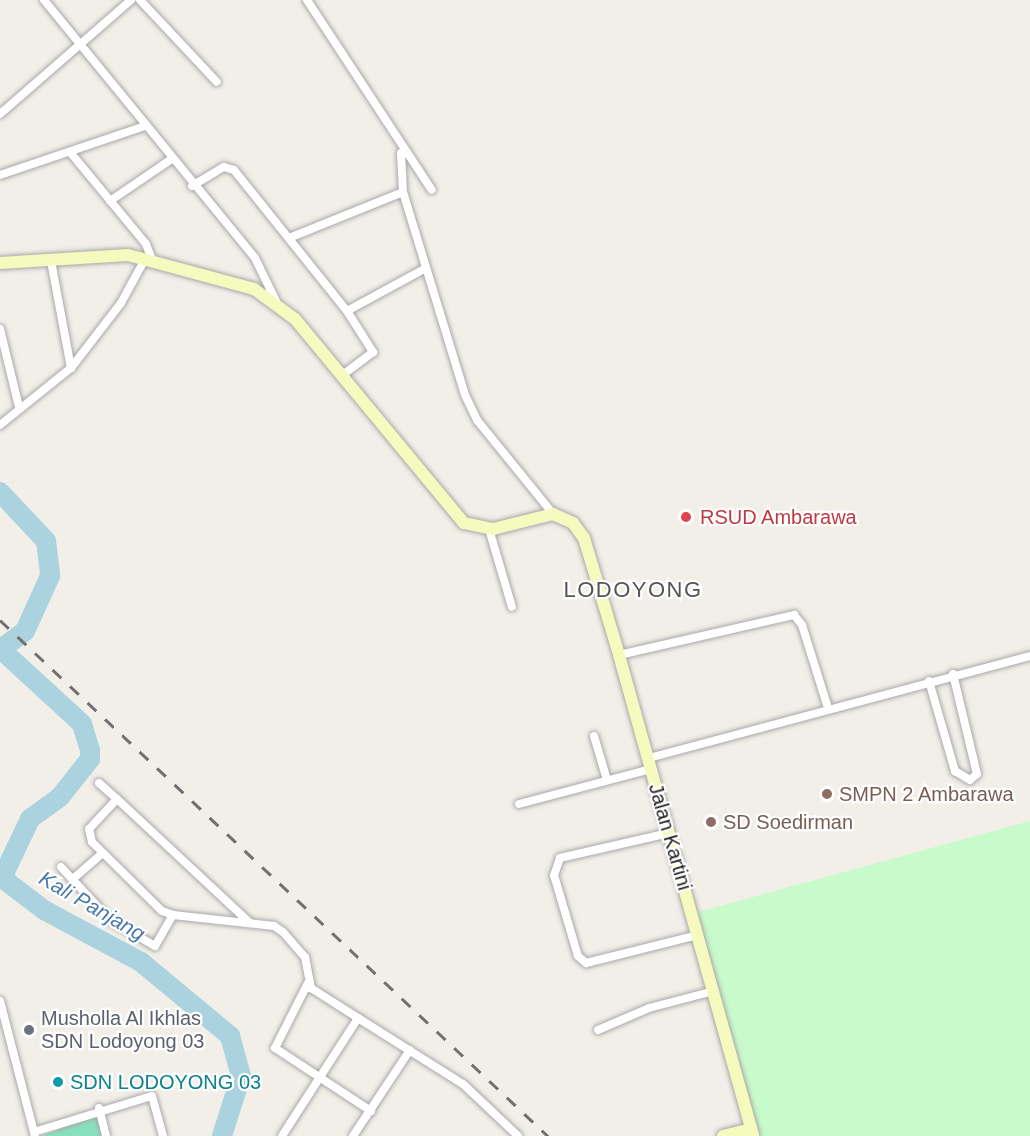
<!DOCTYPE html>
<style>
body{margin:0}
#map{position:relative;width:1030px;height:1136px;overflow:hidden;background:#f2efe9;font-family:Helvetica,sans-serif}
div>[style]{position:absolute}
.park>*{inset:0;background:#c8facc}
.pitch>*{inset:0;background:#88e0be}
.river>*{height:20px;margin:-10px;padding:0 10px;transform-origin:10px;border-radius:10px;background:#aad3df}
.roads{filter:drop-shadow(0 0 2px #a9a9a9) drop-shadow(0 0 2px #a9a9a9)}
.street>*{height:8px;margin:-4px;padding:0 4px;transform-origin:4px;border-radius:4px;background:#fff}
.secondary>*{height:12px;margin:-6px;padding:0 6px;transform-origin:6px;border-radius:6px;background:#f7fabf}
.rail>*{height:3px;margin-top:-1.5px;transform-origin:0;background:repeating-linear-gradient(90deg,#707070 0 12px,transparent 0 24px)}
.dots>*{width:16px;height:16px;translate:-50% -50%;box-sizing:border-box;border:3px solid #fff;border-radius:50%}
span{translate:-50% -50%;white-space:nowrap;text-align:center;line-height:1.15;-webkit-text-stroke:4.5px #fff;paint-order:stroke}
.health-label{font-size:20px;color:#be3a42}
.left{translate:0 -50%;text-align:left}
.education-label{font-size:20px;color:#785e54}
.street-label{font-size:20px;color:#222}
.worship-label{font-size:20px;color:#5b616d}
.culture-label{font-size:20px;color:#0d838f}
.water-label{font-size:21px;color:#4a7aab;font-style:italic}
.quarter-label{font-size:22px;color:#555;letter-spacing:1.5px}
</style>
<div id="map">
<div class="park">
<div style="clip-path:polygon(1030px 821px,1030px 1136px,757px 1136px,695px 913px)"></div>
</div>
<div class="pitch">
<div style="clip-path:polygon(98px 1114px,102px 1136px,42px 1136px)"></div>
</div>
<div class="river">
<div style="left:0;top:492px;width:67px;rotate:46.8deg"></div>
<div style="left:46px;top:541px;width:35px;rotate:83deg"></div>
<div style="left:50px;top:576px;width:60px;rotate:114.4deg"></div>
<div style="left:25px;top:631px;width:26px;rotate:143deg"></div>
<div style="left:4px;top:647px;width:7px;rotate:74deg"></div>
<div style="left:6px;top:654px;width:103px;rotate:42.6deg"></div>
<div style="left:82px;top:724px;width:27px;rotate:73deg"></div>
<div style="left:90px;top:750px;width:9px;rotate:90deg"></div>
<div style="left:90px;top:759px;width:48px;rotate:128.3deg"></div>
<div style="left:60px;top:797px;width:37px;rotate:144deg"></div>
<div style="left:30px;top:819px;width:65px;rotate:115.4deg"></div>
<div style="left:2px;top:878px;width:53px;rotate:37.3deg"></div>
<div style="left:44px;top:910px;width:110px;rotate:28.2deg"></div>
<div style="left:141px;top:962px;width:116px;rotate:39.7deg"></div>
<div style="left:230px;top:1036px;width:41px;rotate:74.6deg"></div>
<div style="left:241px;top:1076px;width:63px;rotate:107.6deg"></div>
</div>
<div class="roads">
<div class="street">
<div style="left:44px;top:0;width:333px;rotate:50.7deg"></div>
<div style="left:255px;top:258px;width:48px;rotate:64deg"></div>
<div style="left:140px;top:0;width:112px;rotate:46.8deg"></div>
<div style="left:307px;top:0;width:227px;rotate:56.7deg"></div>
<div style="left:0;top:114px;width:174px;rotate:-41deg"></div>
<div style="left:70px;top:152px;width:119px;rotate:50.4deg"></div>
<div style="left:146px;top:244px;width:17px;rotate:69deg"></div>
<div style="left:401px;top:153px;width:39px;rotate:87deg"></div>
<div style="left:403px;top:192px;width:212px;rotate:73deg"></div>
<div style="left:465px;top:395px;width:28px;rotate:64deg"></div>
<div style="left:477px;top:420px;width:121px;rotate:51deg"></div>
<div style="left:0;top:175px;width:153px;rotate:-18.7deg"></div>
<div style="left:192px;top:186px;width:37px;rotate:-31deg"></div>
<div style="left:224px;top:167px;width:10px;rotate:17deg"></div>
<div style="left:234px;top:170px;width:181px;rotate:51.3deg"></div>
<div style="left:347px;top:311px;width:49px;rotate:57.6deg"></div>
<div style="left:373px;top:352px;width:41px;rotate:142.9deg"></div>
<div style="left:110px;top:201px;width:73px;rotate:-34.3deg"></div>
<div style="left:289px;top:238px;width:123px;rotate:-22deg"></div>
<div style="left:51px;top:261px;width:109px;rotate:79.4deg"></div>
<div style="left:347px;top:311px;width:90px;rotate:-28.6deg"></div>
<div style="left:0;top:329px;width:80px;rotate:76.3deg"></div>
<div style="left:0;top:425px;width:91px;rotate:-38.8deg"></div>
<div style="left:71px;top:368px;width:82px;rotate:-52.4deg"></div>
<div style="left:121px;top:303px;width:50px;rotate:-61.4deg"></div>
<div style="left:489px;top:529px;width:81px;rotate:73.6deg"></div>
<div style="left:619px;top:655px;width:180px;rotate:-12.9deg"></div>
<div style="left:794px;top:615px;width:13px;rotate:51deg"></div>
<div style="left:802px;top:625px;width:87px;rotate:72.6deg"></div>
<div style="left:929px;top:681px;width:94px;rotate:73.9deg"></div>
<div style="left:955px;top:771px;width:17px;rotate:31deg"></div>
<div style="left:970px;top:780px;width:9px;rotate:-41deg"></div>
<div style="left:977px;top:774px;width:103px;rotate:-103.5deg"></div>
<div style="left:594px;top:736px;width:46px;rotate:73.5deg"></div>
<div style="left:649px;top:758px;width:394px;rotate:-15deg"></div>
<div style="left:99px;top:783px;width:24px;rotate:42deg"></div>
<div style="left:519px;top:804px;width:137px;rotate:-14.9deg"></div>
<div style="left:669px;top:833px;width:112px;rotate:167.1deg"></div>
<div style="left:560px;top:858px;width:18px;rotate:109deg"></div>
<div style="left:554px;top:875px;width:84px;rotate:73.5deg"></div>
<div style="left:578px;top:956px;width:11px;rotate:41deg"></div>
<div style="left:586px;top:963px;width:115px;rotate:-14deg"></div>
<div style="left:61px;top:867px;width:72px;rotate:47.2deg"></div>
<div style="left:110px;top:920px;width:52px;rotate:30deg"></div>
<div style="left:155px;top:946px;width:36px;rotate:-60deg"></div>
<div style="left:74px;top:878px;width:38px;rotate:-41deg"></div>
<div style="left:250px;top:923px;width:182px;rotate:-137deg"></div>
<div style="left:117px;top:799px;width:41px;rotate:133deg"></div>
<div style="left:89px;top:829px;width:13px;rotate:77deg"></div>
<div style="left:92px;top:842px;width:98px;rotate:44.6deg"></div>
<div style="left:162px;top:911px;width:12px;rotate:20deg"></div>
<div style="left:173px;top:915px;width:102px;rotate:6.2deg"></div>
<div style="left:274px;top:926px;width:11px;rotate:34deg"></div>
<div style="left:283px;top:932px;width:33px;rotate:49deg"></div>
<div style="left:305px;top:957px;width:32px;rotate:79deg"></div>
<div style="left:311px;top:988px;width:56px;rotate:32.6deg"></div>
<div style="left:308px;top:983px;width:73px;rotate:116.9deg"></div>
<div style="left:275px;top:1048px;width:115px;rotate:33.3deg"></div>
<div style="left:0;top:1001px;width:139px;rotate:75.5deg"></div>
<div style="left:598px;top:1030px;width:56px;rotate:-23.3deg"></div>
<div style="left:649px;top:1008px;width:67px;rotate:-14.7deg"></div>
<div style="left:99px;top:1108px;width:29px;rotate:76deg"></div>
<div style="left:34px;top:1132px;width:123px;rotate:-17deg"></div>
<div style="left:152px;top:1096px;width:41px;rotate:74.6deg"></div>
<div style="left:282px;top:1136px;width:140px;rotate:-57.2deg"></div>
<div style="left:358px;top:1018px;width:124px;rotate:32.2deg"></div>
<div style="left:463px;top:1084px;width:76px;rotate:43.4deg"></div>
<div style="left:353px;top:1136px;width:103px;rotate:-56.5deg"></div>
</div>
<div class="secondary">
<div style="left:0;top:263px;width:128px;rotate:-3.6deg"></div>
<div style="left:128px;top:255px;width:131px;rotate:15.1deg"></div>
<div style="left:254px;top:289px;width:51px;rotate:36.2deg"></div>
<div style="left:295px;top:319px;width:265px;rotate:50.4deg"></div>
<div style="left:464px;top:523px;width:30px;rotate:12deg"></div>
<div style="left:493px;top:529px;width:62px;rotate:-14deg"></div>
<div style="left:553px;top:514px;width:22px;rotate:24deg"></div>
<div style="left:573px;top:523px;width:19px;rotate:54deg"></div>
<div style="left:584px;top:538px;width:122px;rotate:73.3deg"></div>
<div style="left:619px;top:655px;width:499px;rotate:74.4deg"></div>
<div style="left:723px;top:1136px;width:29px;rotate:-14deg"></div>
</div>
</div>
<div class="rail">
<div style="left:0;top:620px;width:753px;rotate:43.28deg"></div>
</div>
<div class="dots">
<div style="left:686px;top:517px;background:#e0444e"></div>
<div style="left:827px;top:794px;background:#8d6e63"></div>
<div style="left:711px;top:822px;background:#8d6e63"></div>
<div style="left:29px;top:1030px;background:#6b7280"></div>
<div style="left:58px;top:1082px;background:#0f9aa8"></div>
</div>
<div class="health-label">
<span class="left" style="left:700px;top:517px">RSUD Ambarawa</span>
</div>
<div class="education-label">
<span class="left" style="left:839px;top:794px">SMPN 2 Ambarawa</span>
<span class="left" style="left:723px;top:822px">SD Soedirman</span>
</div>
<div class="street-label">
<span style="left:670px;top:837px;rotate:74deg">Jalan Kartini</span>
</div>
<div class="worship-label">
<span class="left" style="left:41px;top:1030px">Musholla Al Ikhlas<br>SDN Lodoyong 03</span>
</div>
<div class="culture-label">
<span class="left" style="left:70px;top:1082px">SDN LODOYONG 03</span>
</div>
<div class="water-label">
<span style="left:92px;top:906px;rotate:30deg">Kali Panjang</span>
</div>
<div class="quarter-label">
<span style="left:633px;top:590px">LODOYONG</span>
</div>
</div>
